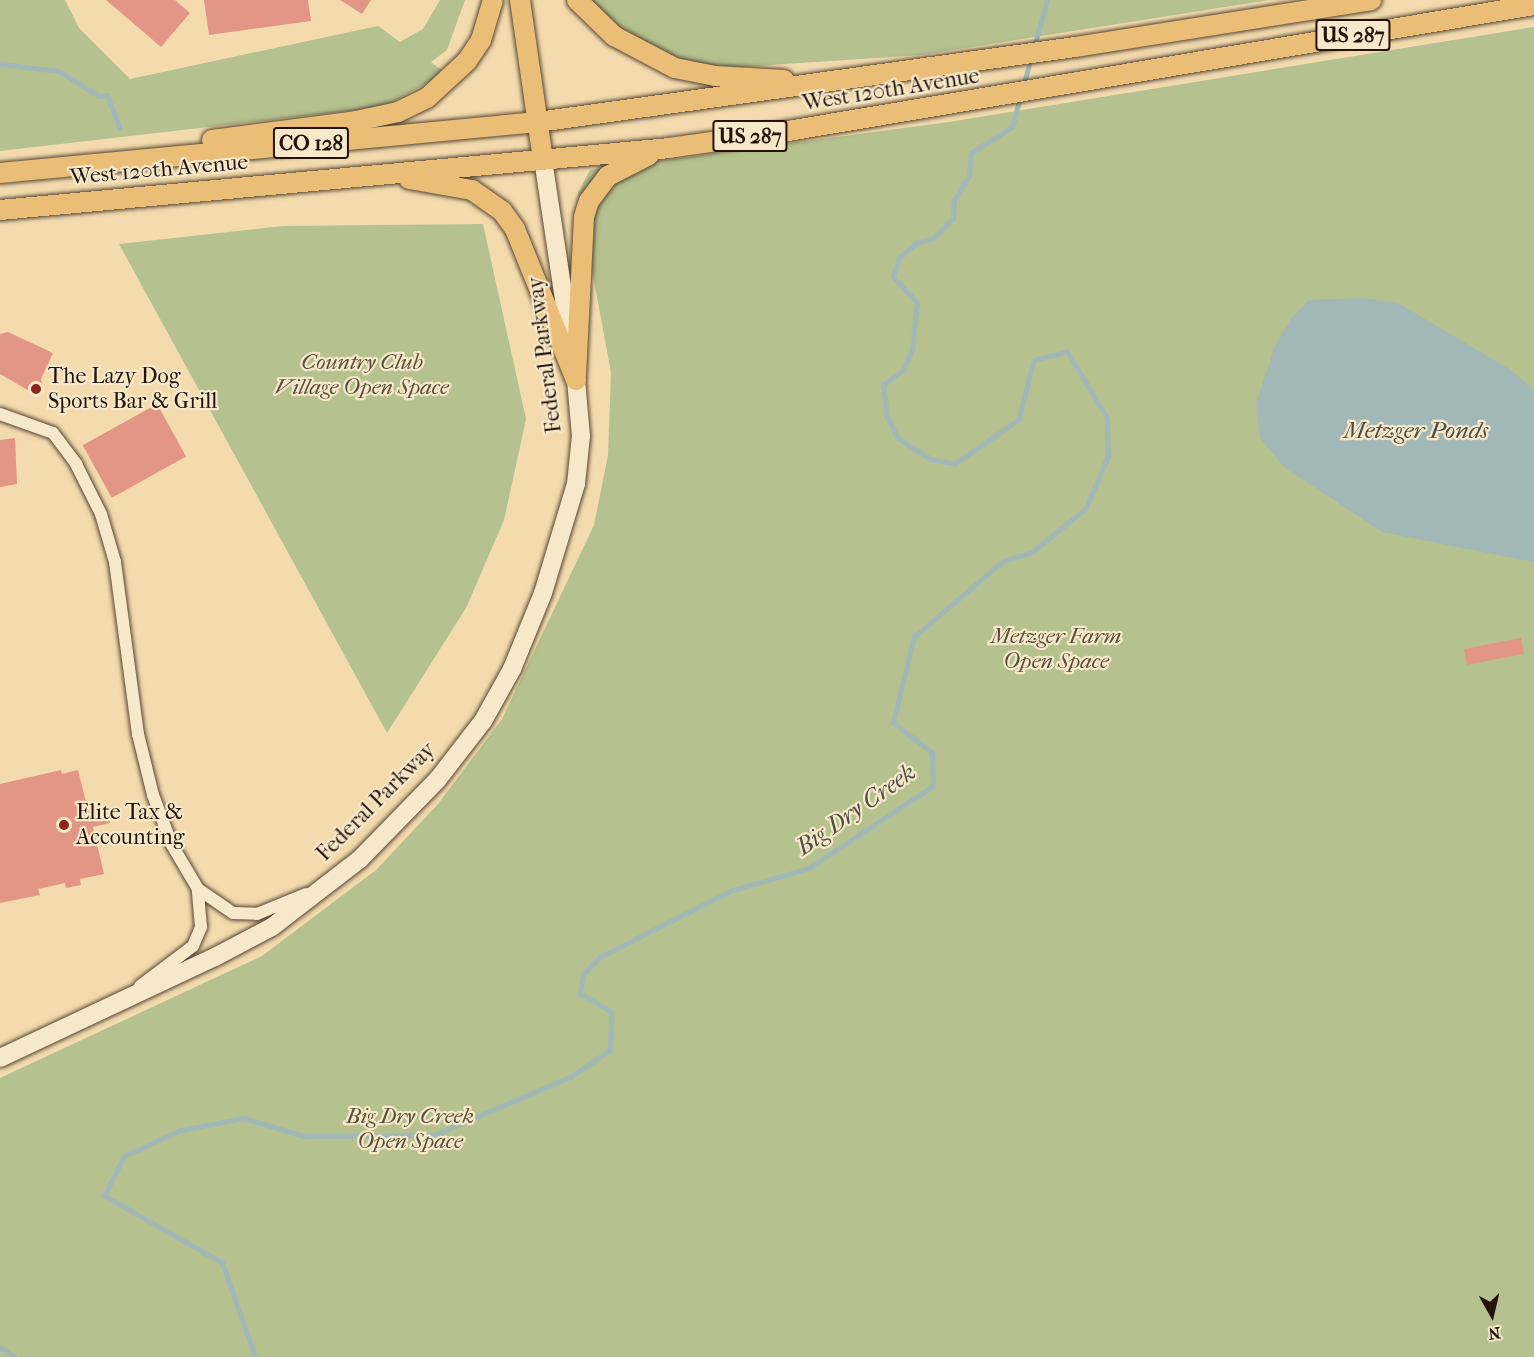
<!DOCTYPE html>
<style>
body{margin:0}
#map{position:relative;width:1534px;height:1357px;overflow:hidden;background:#f3dbad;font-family:"IM FELL French Canon",serif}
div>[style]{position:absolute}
.green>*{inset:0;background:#b5c18e}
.water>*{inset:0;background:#a1b8b7}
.stream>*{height:4.5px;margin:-2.25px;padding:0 2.25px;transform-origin:2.25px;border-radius:2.25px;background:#a1b8b7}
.building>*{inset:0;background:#e39685;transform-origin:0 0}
.roads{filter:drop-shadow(0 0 2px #574534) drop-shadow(0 0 2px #574534)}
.street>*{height:12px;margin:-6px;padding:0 6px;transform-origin:6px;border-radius:6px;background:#f7e8ca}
.secondary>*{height:18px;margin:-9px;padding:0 9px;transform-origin:9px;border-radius:9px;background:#f7e8ca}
.primary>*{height:20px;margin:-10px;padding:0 10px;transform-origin:10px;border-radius:10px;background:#eabe76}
.dots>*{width:16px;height:16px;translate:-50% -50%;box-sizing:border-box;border:3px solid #f7e8ca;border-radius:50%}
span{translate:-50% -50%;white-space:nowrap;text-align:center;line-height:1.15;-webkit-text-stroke:4.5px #f7e8ca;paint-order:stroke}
.shield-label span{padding:2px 4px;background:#f7e8ca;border:2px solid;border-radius:4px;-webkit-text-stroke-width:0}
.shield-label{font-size:21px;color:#23130b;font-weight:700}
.street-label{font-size:22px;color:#23130b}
.park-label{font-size:22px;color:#565039;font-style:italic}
.poi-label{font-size:22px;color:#23130b}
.left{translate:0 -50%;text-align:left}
.water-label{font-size:24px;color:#4f4d47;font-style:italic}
.north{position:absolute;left:1462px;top:1285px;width:60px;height:60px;-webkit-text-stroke:4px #f7e8ca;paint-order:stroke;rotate:172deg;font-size:16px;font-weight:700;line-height:24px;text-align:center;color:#23130b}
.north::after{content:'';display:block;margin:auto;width:21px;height:27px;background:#23130b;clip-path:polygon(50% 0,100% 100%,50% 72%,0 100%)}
</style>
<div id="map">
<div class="green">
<div style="clip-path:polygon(0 0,65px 0,79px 28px,130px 79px,378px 26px,400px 42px,423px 29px,440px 0,465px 0,447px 50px,431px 62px,445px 73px,383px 107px,0 151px)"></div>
<div style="clip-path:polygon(589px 0,1269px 0,922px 55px,740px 67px,699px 64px,655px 51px,611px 23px)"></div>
<div style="clip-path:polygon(1534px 27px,1534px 1357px,0 1357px,0 1078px,262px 956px,376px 870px,438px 804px,502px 719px,594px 525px,608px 455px,611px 373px,578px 193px,590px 170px,949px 122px)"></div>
<div style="clip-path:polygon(483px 224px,526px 419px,504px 520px,466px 608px,387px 733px,119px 244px,283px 226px)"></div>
</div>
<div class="water">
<div style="clip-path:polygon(1362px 298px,1398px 303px,1511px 370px,1534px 390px,1534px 562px,1382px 532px,1285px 468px,1260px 438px,1256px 403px,1275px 346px,1293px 316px,1309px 300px)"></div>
</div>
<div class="stream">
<div style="left:1034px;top:47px;width:49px;rotate:-74.5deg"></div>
<div style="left:0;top:64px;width:59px;rotate:6.8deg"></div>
<div style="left:59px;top:71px;width:47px;rotate:32deg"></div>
<div style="left:99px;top:96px;width:8px;rotate:-7deg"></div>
<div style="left:107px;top:95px;width:35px;rotate:68deg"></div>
<div style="left:1023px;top:87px;width:30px;rotate:-75deg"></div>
<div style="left:0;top:1347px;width:18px;rotate:34deg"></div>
<div style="left:255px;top:1357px;width:100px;rotate:-109.3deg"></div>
<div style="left:222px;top:1263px;width:136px;rotate:-150.4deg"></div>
<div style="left:104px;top:1196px;width:45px;rotate:-63.4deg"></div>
<div style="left:124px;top:1156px;width:63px;rotate:-24.5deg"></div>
<div style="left:181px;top:1130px;width:64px;rotate:-10.8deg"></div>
<div style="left:244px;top:1118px;width:63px;rotate:16.7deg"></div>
<div style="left:304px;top:1136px;width:130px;rotate:-0.4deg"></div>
<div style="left:434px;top:1135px;width:148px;rotate:-23.1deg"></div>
<div style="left:570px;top:1077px;width:48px;rotate:-34deg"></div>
<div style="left:610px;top:1050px;width:38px;rotate:-88deg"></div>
<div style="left:611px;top:1012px;width:36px;rotate:-150deg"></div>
<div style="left:580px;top:994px;width:20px;rotate:-81deg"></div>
<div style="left:583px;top:974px;width:24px;rotate:-45deg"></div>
<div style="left:600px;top:957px;width:146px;rotate:-26.9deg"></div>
<div style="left:730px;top:891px;width:82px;rotate:-16.2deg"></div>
<div style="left:809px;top:868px;width:149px;rotate:-33.5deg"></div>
<div style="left:933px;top:786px;width:33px;rotate:-92deg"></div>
<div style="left:932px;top:753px;width:49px;rotate:-142.4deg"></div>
<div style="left:893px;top:723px;width:89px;rotate:-76.3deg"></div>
<div style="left:914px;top:637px;width:117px;rotate:-40.5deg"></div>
<div style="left:1003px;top:561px;width:30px;rotate:-17deg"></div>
<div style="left:1032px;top:552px;width:70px;rotate:-39.2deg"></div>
<div style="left:1086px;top:508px;width:56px;rotate:-67.1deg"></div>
<div style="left:1108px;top:456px;width:38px;rotate:-92deg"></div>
<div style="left:1107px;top:418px;width:77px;rotate:-121.2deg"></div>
<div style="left:1067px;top:352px;width:34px;rotate:165deg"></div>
<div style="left:1034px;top:361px;width:61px;rotate:104.3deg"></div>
<div style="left:1019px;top:420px;width:78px;rotate:145.5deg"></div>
<div style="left:955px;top:464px;width:23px;rotate:-170deg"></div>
<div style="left:932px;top:460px;width:40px;rotate:-148deg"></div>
<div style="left:898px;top:439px;width:25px;rotate:-117deg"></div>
<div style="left:887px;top:417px;width:32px;rotate:-97deg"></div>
<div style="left:883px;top:385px;width:26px;rotate:-37deg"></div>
<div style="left:904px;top:369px;width:22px;rotate:-68deg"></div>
<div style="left:912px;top:349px;width:46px;rotate:-83.8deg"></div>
<div style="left:917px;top:303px;width:35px;rotate:-133deg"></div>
<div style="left:893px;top:277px;width:20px;rotate:-72deg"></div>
<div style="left:899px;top:258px;width:23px;rotate:-41deg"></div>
<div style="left:916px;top:243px;width:18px;rotate:-16deg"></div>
<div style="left:933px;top:238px;width:28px;rotate:-44deg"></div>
<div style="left:953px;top:219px;width:19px;rotate:-87deg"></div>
<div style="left:954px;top:200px;width:28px;rotate:-58deg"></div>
<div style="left:969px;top:176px;width:23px;rotate:-85deg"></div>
<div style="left:971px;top:153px;width:49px;rotate:-32.4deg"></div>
<div style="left:1012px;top:127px;width:30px;rotate:-75deg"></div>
</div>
<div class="building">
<div style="clip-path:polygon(106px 0,175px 0,190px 13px,161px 47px)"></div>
<div style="clip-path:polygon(204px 0,308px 0,311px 21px,209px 35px)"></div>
<div style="clip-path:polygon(340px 0,371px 0,362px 14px)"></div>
<div style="clip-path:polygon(8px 332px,53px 353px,41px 379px,44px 389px,38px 396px,0 374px,0 334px)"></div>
<div style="left:157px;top:404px;width:60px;height:85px;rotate:61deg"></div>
<div style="clip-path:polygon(15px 438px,17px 484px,0 487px,0 440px)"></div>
<div style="left:1521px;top:638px;width:16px;height:58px;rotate:79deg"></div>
<div style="clip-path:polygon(61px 770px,62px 774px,78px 770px,88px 810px,106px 806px,110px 823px,93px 827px,104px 874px,80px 879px,81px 885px,66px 888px,65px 883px,38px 889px,40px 895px,0 903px,0 784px)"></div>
</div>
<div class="roads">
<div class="street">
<div style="left:0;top:414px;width:56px;rotate:19.7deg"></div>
<div style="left:53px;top:433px;width:39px;rotate:53deg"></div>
<div style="left:76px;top:464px;width:56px;rotate:63.4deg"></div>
<div style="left:101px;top:514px;width:50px;rotate:73.7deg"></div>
<div style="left:115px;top:562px;width:174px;rotate:82.4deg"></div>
<div style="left:138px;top:734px;width:63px;rotate:76.2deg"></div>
<div style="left:153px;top:795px;width:53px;rotate:69.2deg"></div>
<div style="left:172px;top:845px;width:51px;rotate:59.4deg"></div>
<div style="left:198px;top:889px;width:42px;rotate:34.4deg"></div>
<div style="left:233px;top:913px;width:24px;rotate:2deg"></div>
<div style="left:257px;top:914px;width:53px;rotate:-22.2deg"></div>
<div style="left:140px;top:986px;width:66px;rotate:-37deg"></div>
<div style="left:193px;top:946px;width:21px;rotate:-67deg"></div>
<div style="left:201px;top:927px;width:38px;rotate:-95deg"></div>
</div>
<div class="secondary">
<div style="left:0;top:1058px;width:238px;rotate:-25.2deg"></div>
<div style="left:215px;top:957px;width:64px;rotate:-27.8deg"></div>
<div style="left:272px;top:927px;width:111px;rotate:-37.7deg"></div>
<div style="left:360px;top:859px;width:112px;rotate:-45.7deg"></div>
<div style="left:438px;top:779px;width:73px;rotate:-52.2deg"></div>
<div style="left:483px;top:721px;width:60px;rotate:-60.9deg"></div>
<div style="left:512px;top:669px;width:82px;rotate:-67.8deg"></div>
<div style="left:543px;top:593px;width:114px;rotate:-73.2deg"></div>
<div style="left:576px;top:484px;width:48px;rotate:-84.1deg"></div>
<div style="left:581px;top:436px;width:56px;rotate:-95.1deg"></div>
<div style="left:576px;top:380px;width:223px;rotate:-98.5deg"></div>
</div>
<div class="primary">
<div style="left:520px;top:0;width:161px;rotate:81.8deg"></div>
<div style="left:577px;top:0;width:52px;rotate:44.2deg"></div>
<div style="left:614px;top:36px;width:69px;rotate:27.7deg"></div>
<div style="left:675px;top:68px;width:41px;rotate:11.3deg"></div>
<div style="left:715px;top:76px;width:69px;rotate:3.3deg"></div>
<div style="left:212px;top:140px;width:145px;rotate:-7.5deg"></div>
<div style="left:356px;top:121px;width:43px;rotate:-12.1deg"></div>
<div style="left:398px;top:112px;width:32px;rotate:-26deg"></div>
<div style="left:427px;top:98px;width:54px;rotate:-42.8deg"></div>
<div style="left:467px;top:61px;width:25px;rotate:-56deg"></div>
<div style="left:481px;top:40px;width:42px;rotate:-73.3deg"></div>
<div style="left:0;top:173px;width:540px;rotate:-5.42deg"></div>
<div style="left:538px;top:122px;width:542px;rotate:-7.95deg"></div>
<div style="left:1075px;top:47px;width:300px;rotate:-9deg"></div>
<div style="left:409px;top:179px;width:64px;rotate:9.9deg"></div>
<div style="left:472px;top:190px;width:37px;rotate:35deg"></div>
<div style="left:502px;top:211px;width:22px;rotate:54deg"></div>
<div style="left:515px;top:229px;width:163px;rotate:68deg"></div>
<div style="left:0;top:210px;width:672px;rotate:-5.29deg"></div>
<div style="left:669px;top:148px;width:120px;rotate:-8.1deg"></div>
<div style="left:788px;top:131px;width:757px;rotate:-9.59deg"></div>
<div style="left:576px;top:375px;width:158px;rotate:-87.1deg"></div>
<div style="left:584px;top:217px;width:17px;rotate:-73deg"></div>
<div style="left:589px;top:201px;width:31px;rotate:-53deg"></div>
<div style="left:608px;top:176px;width:46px;rotate:-27.1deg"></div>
</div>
</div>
<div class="dots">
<div style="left:36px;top:389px;background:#8f2418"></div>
<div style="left:64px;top:825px;background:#8f2418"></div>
</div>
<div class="shield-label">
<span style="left:1353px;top:35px">US 287</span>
<span style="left:750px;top:136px">US 287</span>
<span style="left:311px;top:143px">CO 128</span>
</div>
<div class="street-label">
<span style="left:891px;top:90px;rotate:-9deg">West 120th Avenue</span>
<span style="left:159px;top:170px;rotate:-5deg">West 120th Avenue</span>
<span style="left:545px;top:355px;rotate:-97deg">Federal Parkway</span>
<span style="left:376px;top:802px;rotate:-45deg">Federal Parkway</span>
</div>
<div class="park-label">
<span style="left:362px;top:375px">Country Club<br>Village Open Space</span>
<span style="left:1056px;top:649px">Metzger Farm<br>Open Space</span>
<span style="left:410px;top:1129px">Big Dry Creek<br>Open Space</span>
</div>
<div class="poi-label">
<span class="left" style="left:48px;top:389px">The Lazy Dog<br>Sports Bar &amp; Grill</span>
<span class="left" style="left:76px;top:825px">Elite Tax &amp;<br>Accounting</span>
</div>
<div class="water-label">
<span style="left:1416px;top:431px">Metzger Ponds</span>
<span style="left:856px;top:810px;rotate:-35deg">Big Dry Creek</span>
</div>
<div class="north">N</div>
</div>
